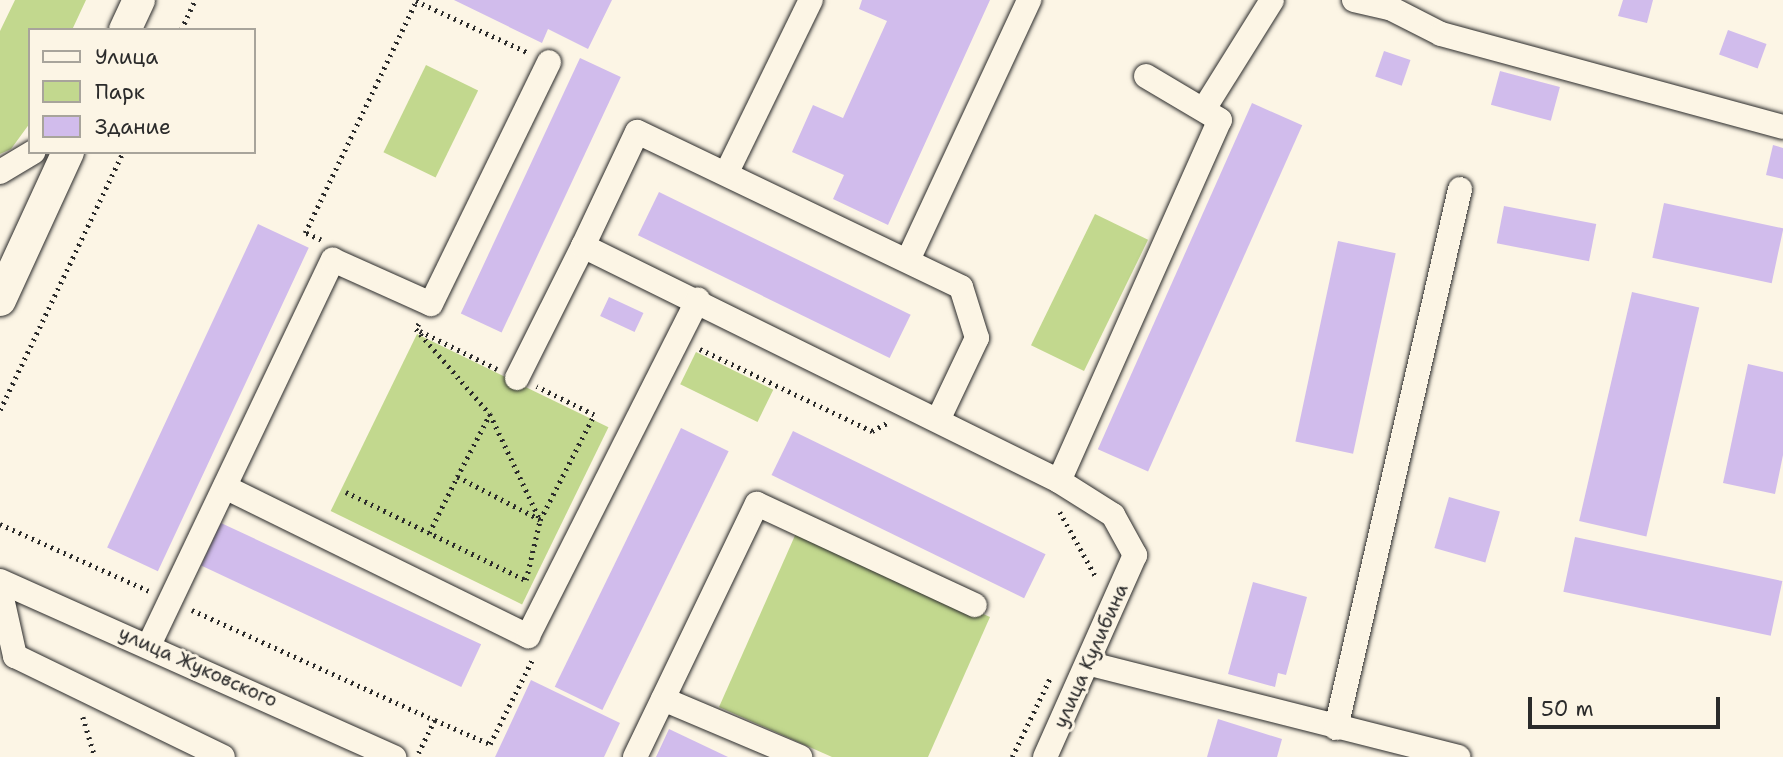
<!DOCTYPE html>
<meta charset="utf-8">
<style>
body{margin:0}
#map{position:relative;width:1783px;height:757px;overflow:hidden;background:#fcf5e5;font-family:"Shantell Sans",sans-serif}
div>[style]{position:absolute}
.green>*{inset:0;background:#c2d88e;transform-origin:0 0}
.building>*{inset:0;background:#d1bcec;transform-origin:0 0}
.path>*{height:4.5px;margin-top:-2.25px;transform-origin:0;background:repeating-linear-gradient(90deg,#2b2b2b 0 2px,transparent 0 7px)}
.roads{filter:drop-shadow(0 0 2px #2b2b2b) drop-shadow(0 0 2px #2b2b2b)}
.minor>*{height:24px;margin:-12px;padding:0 12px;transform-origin:12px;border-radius:12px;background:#fcf5e5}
.major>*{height:32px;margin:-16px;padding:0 16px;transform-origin:16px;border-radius:16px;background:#fcf5e5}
span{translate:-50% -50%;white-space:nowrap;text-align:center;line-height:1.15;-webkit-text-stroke:6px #fcf5e5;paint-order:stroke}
.street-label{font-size:19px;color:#2b2b2b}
.legend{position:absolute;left:28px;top:28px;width:228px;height:126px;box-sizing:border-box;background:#fcf5e5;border:2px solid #a8a49b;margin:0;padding:9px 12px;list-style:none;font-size:21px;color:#2b2b2b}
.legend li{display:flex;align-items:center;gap:14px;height:35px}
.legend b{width:35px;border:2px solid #a8a49b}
.scale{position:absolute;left:1528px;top:697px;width:192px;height:32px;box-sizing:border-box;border:4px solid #2b2b2b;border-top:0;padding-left:9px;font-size:21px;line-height:24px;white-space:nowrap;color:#2b2b2b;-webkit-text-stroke:5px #fcf5e5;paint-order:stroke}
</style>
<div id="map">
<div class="green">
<div style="clip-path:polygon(15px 0,86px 0,72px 30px,30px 30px,30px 123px,11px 149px,0 154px,0 31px)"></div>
<div style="left:426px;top:65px;width:58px;height:97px;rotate:26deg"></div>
<div style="left:1095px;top:214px;width:59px;height:146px;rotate:26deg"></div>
<div style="left:417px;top:334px;width:213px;height:197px;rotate:26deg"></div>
<div style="left:696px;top:352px;width:86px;height:36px;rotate:26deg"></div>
<div style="clip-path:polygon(797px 531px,990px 617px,928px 757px,832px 757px,719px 707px)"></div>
</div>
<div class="building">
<div style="clip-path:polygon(454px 0,612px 0,588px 49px,548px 29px,542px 43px)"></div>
<div style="clip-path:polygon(862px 0,990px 0,888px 225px,833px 199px,844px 175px,792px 152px,813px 105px,843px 118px,887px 21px,859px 9px)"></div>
<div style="clip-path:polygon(1623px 0,1653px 0,1647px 23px,1618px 16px)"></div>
<div style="left:1728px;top:30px;width:41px;height:26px;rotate:20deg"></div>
<div style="left:1384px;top:51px;width:28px;height:27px;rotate:19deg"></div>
<div style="left:580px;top:58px;width:45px;height:282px;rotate:25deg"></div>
<div style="left:1500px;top:71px;width:62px;height:35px;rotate:15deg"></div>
<div style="left:1252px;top:103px;width:55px;height:379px;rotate:24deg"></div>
<div style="clip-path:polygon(1773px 145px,1783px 148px,1783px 179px,1766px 175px)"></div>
<div style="left:659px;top:192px;width:280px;height:48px;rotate:26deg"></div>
<div style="left:1664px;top:203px;width:122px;height:56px;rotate:12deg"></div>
<div style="left:1504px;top:206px;width:94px;height:38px;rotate:11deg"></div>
<div style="left:258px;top:224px;width:56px;height:357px;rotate:25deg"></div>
<div style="left:1338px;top:241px;width:59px;height:205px;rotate:12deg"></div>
<div style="left:1632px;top:292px;width:69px;height:235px;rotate:13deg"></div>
<div style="left:609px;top:297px;width:38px;height:21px;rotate:25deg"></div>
<div style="clip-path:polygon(1748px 364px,1783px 372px,1783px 455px,1775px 494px,1723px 483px)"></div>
<div style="left:681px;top:428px;width:53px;height:288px;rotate:26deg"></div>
<div style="left:793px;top:431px;width:281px;height:49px;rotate:26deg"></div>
<div style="left:1449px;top:497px;width:53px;height:53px;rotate:16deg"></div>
<div style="left:221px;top:523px;width:287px;height:47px;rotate:25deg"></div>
<div style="left:1575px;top:537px;width:212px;height:56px;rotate:12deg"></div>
<div style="clip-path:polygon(1253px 582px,1307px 597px,1286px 675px,1278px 673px,1275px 687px,1228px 674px)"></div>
<div style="clip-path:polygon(531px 680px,620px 723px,604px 757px,495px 757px)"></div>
<div style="clip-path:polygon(1218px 719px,1282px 739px,1277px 757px,1207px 757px)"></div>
<div style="clip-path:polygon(669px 729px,728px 757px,656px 757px)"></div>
</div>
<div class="path">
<div style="left:181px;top:30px;width:33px;rotate:-65deg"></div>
<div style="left:321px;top:240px;width:17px;rotate:-156deg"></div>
<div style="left:305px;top:233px;width:257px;rotate:-64.4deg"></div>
<div style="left:416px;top:1px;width:122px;rotate:24.7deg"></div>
<div style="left:419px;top:324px;width:6px;rotate:121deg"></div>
<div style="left:416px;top:329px;width:113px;rotate:49deg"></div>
<div style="left:490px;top:414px;width:117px;rotate:64.7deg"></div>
<div style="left:540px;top:520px;width:93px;rotate:-152.6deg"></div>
<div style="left:457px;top:477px;width:71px;rotate:-62.4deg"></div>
<div style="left:420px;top:331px;width:86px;rotate:26.3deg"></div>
<div style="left:700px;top:349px;width:191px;rotate:25.5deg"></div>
<div style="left:872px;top:431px;width:17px;rotate:-28deg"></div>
<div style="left:0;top:410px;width:286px;rotate:-64.5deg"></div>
<div style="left:346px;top:492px;width:200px;rotate:26.1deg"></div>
<div style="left:526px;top:580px;width:62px;rotate:-76.9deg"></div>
<div style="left:540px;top:520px;width:118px;rotate:-62.8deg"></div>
<div style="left:594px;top:415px;width:64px;rotate:-153.8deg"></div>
<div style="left:1060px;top:512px;width:74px;rotate:61deg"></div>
<div style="left:0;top:524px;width:163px;rotate:24.2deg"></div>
<div style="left:429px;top:533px;width:63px;rotate:-63.4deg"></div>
<div style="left:192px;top:610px;width:267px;rotate:24.4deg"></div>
<div style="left:435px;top:720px;width:37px;rotate:116deg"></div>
<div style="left:83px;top:717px;width:42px;rotate:73.3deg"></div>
<div style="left:435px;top:720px;width:60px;rotate:23.6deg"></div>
<div style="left:490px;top:744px;width:96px;rotate:-63.4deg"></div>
<div style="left:1012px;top:757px;width:88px;rotate:-64.3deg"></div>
</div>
<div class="roads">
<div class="minor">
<div style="left:1354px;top:0;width:37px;rotate:13deg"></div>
<div style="left:1390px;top:8px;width:57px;rotate:27deg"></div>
<div style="left:1441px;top:34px;width:354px;rotate:15.2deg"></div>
<div style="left:1204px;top:109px;width:128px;rotate:-58deg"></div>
<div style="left:0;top:172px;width:39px;rotate:-31deg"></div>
<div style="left:727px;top:172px;width:191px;rotate:-64deg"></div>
<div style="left:908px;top:260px;width:287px;rotate:-65deg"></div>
<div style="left:517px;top:378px;width:148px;rotate:-63.4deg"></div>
<div style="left:938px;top:420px;width:91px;rotate:-64.6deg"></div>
<div style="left:977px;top:338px;width:53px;rotate:-107.4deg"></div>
<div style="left:961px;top:287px;width:359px;rotate:-154.4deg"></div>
<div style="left:637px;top:132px;width:126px;rotate:115.3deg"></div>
<div style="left:583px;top:246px;width:531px;rotate:26.28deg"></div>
<div style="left:1059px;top:481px;width:64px;rotate:32.2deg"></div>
<div style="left:1113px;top:515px;width:46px;rotate:61.2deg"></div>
<div style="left:1135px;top:555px;width:221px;rotate:114deg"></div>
<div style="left:1059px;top:481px;width:395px;rotate:-66deg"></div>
<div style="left:1220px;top:120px;width:86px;rotate:-149.3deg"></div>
<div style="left:225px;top:487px;width:338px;rotate:26.2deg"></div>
<div style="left:528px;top:636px;width:377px;rotate:-63.2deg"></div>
<div style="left:0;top:581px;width:432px;rotate:24.1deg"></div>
<div style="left:0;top:589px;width:69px;rotate:77.4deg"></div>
<div style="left:15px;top:656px;width:231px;rotate:25.9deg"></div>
<div style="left:149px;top:645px;width:427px;rotate:-64.5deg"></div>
<div style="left:333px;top:260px;width:107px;rotate:24.2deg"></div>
<div style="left:431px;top:304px;width:269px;rotate:-64deg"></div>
<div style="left:1091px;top:664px;width:379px;rotate:14.2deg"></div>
<div style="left:663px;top:699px;width:149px;rotate:22.9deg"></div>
<div style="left:1336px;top:728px;width:553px;rotate:-77.04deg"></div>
<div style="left:635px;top:757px;width:281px;rotate:-64.3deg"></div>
<div style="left:757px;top:504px;width:240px;rotate:24.9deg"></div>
</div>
<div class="major">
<div style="left:125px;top:30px;width:33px;rotate:-65deg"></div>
<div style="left:0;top:300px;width:163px;rotate:-65.3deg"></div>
</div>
</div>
<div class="street-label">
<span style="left:1091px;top:656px;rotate:-66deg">улица Кулибина</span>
<span style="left:198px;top:667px;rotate:24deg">улица Жуковского</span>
</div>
<ul class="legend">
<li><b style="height:9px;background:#fcf5e5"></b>Улица</li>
<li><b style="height:19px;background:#c2d88e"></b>Парк</li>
<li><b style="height:19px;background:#d1bcec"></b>Здание</li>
</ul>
<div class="scale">50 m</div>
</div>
